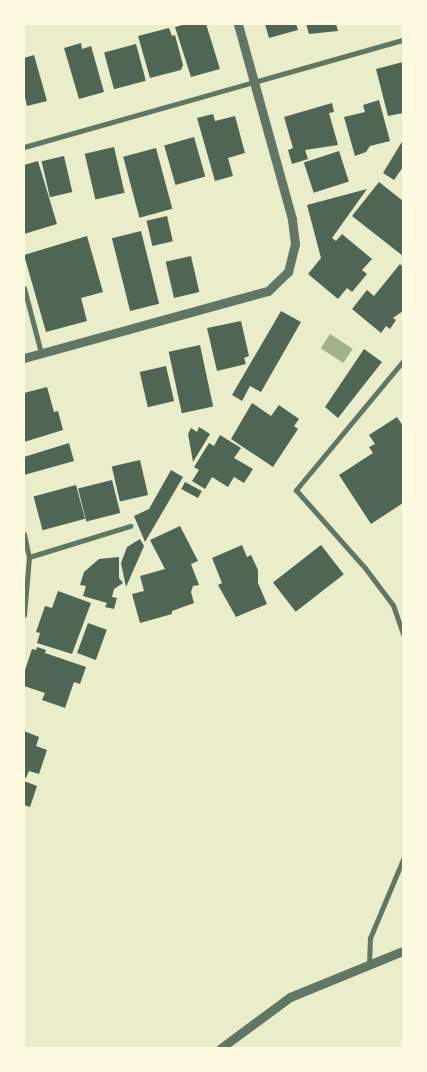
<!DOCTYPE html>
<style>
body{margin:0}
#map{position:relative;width:427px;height:1072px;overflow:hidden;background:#e9edc9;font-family:"Noto Serif",serif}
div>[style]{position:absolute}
.water>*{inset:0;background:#a3b18a;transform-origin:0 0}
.building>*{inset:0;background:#4f6655;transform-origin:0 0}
.minor>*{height:5px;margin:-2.5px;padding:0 2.5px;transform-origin:2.5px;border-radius:2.5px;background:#617663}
.tertiary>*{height:9px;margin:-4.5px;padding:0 4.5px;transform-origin:4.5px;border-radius:4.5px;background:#617663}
span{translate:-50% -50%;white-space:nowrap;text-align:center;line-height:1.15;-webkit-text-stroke:4px #fefae0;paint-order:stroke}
.frame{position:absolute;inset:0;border:25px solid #fefae0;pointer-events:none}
</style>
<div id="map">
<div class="water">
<div style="left:330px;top:334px;width:27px;height:17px;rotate:33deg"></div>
</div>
<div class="building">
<div style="clip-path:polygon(186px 24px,206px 24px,220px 69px,191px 77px,175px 27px)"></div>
<div style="clip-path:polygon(265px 24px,296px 24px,298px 30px,269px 38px)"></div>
<div style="clip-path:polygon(306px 24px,336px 24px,338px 31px,309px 34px)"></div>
<div style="clip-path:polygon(169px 28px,172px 36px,175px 35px,183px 65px,181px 70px,150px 78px,138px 36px)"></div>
<div style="clip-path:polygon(81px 43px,82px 49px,91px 46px,104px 92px,79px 99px,64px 48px)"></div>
<div style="left:136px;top:44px;width:38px;height:33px;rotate:75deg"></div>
<div style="clip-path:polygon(34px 55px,47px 101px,27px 106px,24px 93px,24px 58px)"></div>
<div style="clip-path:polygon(403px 62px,403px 113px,388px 116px,376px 69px)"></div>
<div style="clip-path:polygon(379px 100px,390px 141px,370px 146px,366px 152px,355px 156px,344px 117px,365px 112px,363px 105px)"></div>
<div style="clip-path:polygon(332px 103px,334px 112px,329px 113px,338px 145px,305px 150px,308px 159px,292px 164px,288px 150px,293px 148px,284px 117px)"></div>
<div style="clip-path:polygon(213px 114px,215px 121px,235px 116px,245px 153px,228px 158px,233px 176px,215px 181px,197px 118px)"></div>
<div style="left:194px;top:137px;width:41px;height:31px;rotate:74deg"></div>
<div style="clip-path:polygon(403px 140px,403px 167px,394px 180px,383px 173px)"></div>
<div style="left:114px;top:147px;width:47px;height:30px;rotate:77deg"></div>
<div style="left:156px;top:148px;width:63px;height:34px;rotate:75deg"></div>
<div style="left:339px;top:151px;width:32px;height:37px;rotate:72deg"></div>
<div style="left:64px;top:156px;width:37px;height:23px;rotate:77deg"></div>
<div style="clip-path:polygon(38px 161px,57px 224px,24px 234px,24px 165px)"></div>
<div style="clip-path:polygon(379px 182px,403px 201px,403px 256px,352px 216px)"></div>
<div style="clip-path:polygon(367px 189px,332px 238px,336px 241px,342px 234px,372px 259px,362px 270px,367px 274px,352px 292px,347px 288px,338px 299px,308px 274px,321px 258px,307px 205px)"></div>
<div style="left:167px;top:216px;width:26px;height:21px;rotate:77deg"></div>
<div style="left:141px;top:231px;width:75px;height:30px;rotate:76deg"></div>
<div style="clip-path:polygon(87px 236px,103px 292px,81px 298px,87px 321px,46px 332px,24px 255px)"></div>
<div style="left:191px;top:256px;width:37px;height:26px;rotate:77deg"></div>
<div style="clip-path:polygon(400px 264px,403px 267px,403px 311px,393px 318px,396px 320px,390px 329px,386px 326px,381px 333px,352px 309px,367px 290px,374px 296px)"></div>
<div style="clip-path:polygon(281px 311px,301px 322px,261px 392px,250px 386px,242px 401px,232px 395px)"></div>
<div style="clip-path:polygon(241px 321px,249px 356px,244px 358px,246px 364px,217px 371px,207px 328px)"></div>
<div style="left:200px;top:345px;width:63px;height:32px;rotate:78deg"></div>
<div style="clip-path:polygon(364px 349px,382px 362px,338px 418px,325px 407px)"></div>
<div style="left:166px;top:366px;width:36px;height:27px;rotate:77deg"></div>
<div style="clip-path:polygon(47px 387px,54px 412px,58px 411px,63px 430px,24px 442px,24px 393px)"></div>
<div style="clip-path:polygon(252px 403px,271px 416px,279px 405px,299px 419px,294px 426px,298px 429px,273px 467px,231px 439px)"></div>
<div style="clip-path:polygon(397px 417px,403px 426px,403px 503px,371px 524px,339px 475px,373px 453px,369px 447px,375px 444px,369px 435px)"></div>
<div style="clip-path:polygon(199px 427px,210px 434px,193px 462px,188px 434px,191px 428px,197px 432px)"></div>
<div style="clip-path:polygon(220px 435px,241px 448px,234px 458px,253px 469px,244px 483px,234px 477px,228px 487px,212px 477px,205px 489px,192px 481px,199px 470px,194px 467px,209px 443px,214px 446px)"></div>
<div style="clip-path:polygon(69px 443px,74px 461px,24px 475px,24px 457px)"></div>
<div style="left:140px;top:460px;width:36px;height:29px;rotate:77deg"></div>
<div style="clip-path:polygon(171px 470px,183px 477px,145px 542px,134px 516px,149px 509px)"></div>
<div style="left:112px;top:480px;width:34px;height:35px;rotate:76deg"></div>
<div style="left:185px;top:482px;width:19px;height:8px;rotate:28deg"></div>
<div style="left:76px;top:485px;width:35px;height:44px;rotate:75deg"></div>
<div style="clip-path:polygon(180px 526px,198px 561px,191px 564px,199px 585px,193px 586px,191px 592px,194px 603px,172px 611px,172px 614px,140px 623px,132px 594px,144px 591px,140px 576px,165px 569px,150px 540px)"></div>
<div style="clip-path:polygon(140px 539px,144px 546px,126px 587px,121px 563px,127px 547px)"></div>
<div style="clip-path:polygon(242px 545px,247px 557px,251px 555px,258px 570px,258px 583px,267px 604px,236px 617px,218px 585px,222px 583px,212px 558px)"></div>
<div style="left:321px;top:545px;width:37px;height:61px;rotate:52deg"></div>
<div style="clip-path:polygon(119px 557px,119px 578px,123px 583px,114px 589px,112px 597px,117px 598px,114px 609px,105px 607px,107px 603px,83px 596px,86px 586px,80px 585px,84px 572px,99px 559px)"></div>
<div style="clip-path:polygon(58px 591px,91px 603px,72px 654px,37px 643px,40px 633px,36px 632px,45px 606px,52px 608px)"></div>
<div style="left:88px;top:623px;width:20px;height:32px;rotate:20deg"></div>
<div style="clip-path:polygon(37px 647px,46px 650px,45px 653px,86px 667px,80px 684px,74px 682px,65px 708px,42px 700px,45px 693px,24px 686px,24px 673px,32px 649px,36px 650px)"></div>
<div style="clip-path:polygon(24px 731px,39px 737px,36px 746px,47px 750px,39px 774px,29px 771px,26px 778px,24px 777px)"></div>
<div style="clip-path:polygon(24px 781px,37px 786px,30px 807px,24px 805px)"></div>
</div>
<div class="minor">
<div style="left:24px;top:147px;width:394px;rotate:-15.8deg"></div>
<div style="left:24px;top:288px;width:67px;rotate:75.3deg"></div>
<div style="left:403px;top:361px;width:168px;rotate:129.7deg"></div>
<div style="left:296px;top:490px;width:104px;rotate:48.5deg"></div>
<div style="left:365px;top:568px;width:46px;rotate:52.9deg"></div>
<div style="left:393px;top:605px;width:31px;rotate:71deg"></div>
<div style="left:24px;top:534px;width:24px;rotate:78deg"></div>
<div style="left:29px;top:557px;width:58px;rotate:94.9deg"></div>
<div style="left:29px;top:557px;width:106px;rotate:-17.1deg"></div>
<div style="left:369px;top:965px;width:27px;rotate:-88deg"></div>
<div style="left:370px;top:938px;width:86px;rotate:-67.3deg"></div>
</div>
<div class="tertiary">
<div style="left:24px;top:358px;width:253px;rotate:-15.4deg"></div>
<div style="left:268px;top:291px;width:28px;rotate:-44deg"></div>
<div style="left:288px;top:272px;width:29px;rotate:-76deg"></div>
<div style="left:295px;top:244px;width:25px;rotate:-97deg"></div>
<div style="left:292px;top:219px;width:202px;rotate:-105.5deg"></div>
<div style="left:221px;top:1048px;width:86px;rotate:-36.5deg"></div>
<div style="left:290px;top:997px;width:122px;rotate:-22.2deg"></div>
</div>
<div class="frame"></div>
</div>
